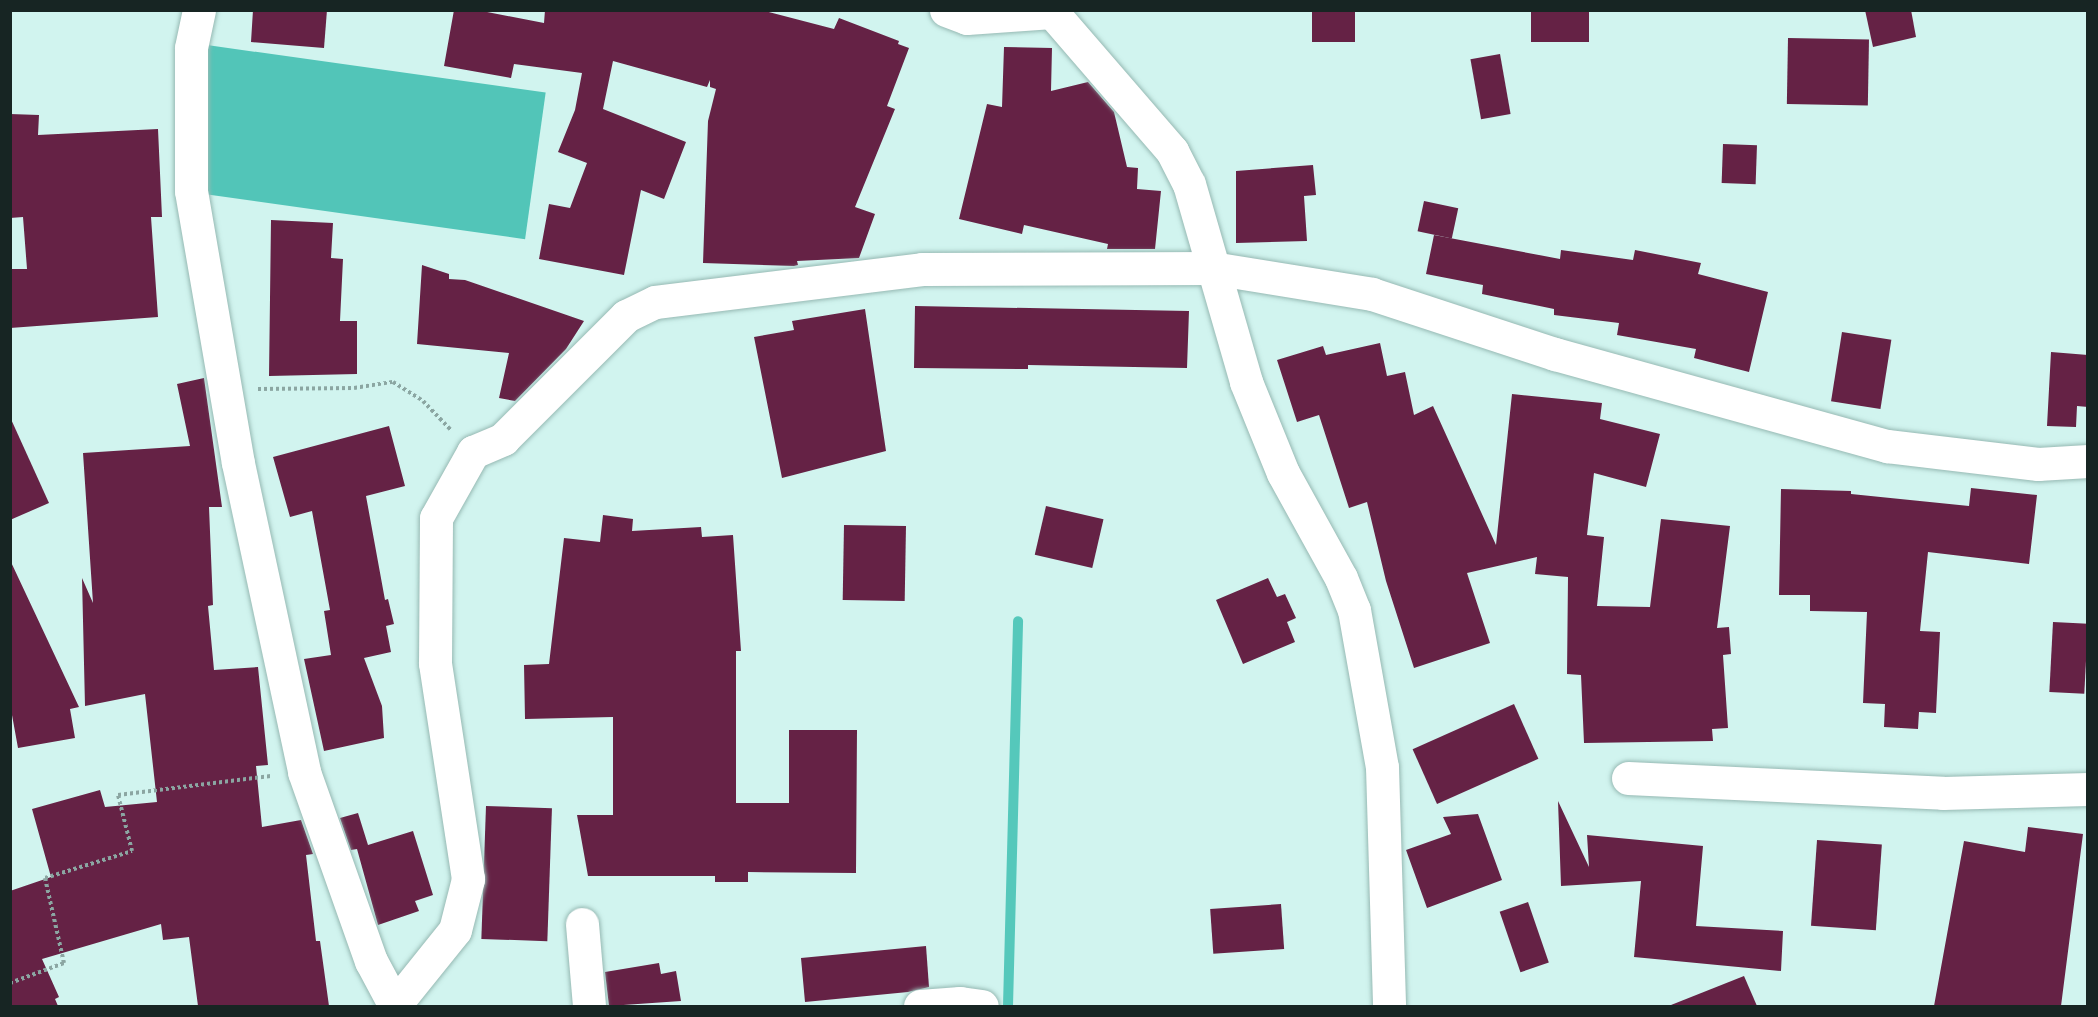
<!DOCTYPE html>
<style>
body{margin:0}
#map{position:relative;width:2098px;height:1017px;overflow:hidden;background:#d1f4ef;font-family:Inter,sans-serif}
div>[style]{position:absolute}
.forest>*{inset:0;background:#52c5b8;transform-origin:0 0}
.stream>*{height:10px;margin:-5px;padding:0 5px;transform-origin:5px;border-radius:5px;background:#55c8bb}
.building>*{inset:0;background:#652245;transform-origin:0 0}
.path>*{height:4px;margin-top:-2px;transform-origin:0;background:repeating-linear-gradient(90deg,#8ba6a2 0 3px,transparent 0 6px)}
.roads{filter:drop-shadow(0 0 2px #96b9b3) drop-shadow(0 0 2px #96b9b3)}
.minor>*{height:33px;margin:-16.5px;padding:0 16.5px;transform-origin:16.5px;border-radius:16.5px;background:#fff}
span{translate:-50% -50%;white-space:nowrap;text-align:center;line-height:1.15;-webkit-text-stroke:6px #e9fefb;paint-order:stroke}
.frame{position:absolute;inset:0;border:12px solid #172523;pointer-events:none}
</style>
<div id="map">
<div class="forest">
<div style="left:207px;top:45px;width:342px;height:148px;rotate:8deg"></div>
</div>
<div class="stream">
<div style="left:1008px;top:1006px;width:385px;rotate:-88.5deg"></div>
</div>
<div class="building">
<div style="clip-path:polygon(253px 10px,327px 10px,324px 48px,251px 42px)"></div>
<div style="clip-path:polygon(454px 10px,477px 10px,544px 23px,545px 10px,761px 10px,834px 29px,839px 18px,899px 41px,898px 44px,909px 48px,887px 106px,895px 109px,855px 207px,875px 214px,859px 258px,797px 261px,798px 265px,794px 266px,703px 263px,708px 121px,716px 89px,710px 87px,710px 80px,707px 87px,613px 61px,603px 109px,686px 142px,664px 199px,641px 190px,624px 275px,539px 259px,549px 204px,570px 208px,587px 163px,558px 152px,575px 110px,582px 73px,514px 64px,511px 78px,444px 66px)"></div>
<div style="left:1312px;top:10px;width:43px;height:32px"></div>
<div style="left:1531px;top:10px;width:58px;height:32px"></div>
<div style="clip-path:polygon(1865px 10px,1911px 10px,1916px 37px,1873px 47px)"></div>
<div style="left:1788px;top:38px;width:81px;height:66px;rotate:1deg"></div>
<div style="clip-path:polygon(1004px 47px,1052px 48px,1051px 91px,1088px 82px,1114px 112px,1127px 167px,1138px 168px,1137px 189px,1161px 191px,1155px 249px,1107px 249px,1108px 244px,1024px 225px,1022px 234px,959px 219px,987px 104px,1002px 107px)"></div>
<div style="left:1500px;top:54px;width:61px;height:30px;rotate:80deg"></div>
<div style="clip-path:polygon(10px 114px,39px 115px,38px 135px,158px 129px,162px 217px,151px 217px,158px 317px,10px 328px,10px 269px,27px 269px,23px 217px,10px 218px)"></div>
<div style="left:1723px;top:144px;width:34px;height:39px;rotate:2deg"></div>
<div style="clip-path:polygon(1313px 165px,1316px 195px,1304px 196px,1307px 241px,1236px 243px,1236px 171px)"></div>
<div style="left:1424px;top:201px;width:35px;height:31px;rotate:12deg"></div>
<div style="clip-path:polygon(271px 220px,333px 223px,331px 258px,343px 259px,340px 321px,357px 321px,357px 374px,269px 376px)"></div>
<div style="clip-path:polygon(1434px 235px,1560px 259px,1561px 250px,1633px 260px,1635px 250px,1701px 263px,1698px 274px,1768px 292px,1749px 372px,1694px 358px,1696px 349px,1617px 335px,1619px 323px,1554px 315px,1554px 309px,1482px 294px,1483px 285px,1426px 274px)"></div>
<div style="clip-path:polygon(422px 265px,449px 274px,449px 279px,465px 280px,584px 321px,566px 349px,515px 401px,499px 398px,509px 353px,417px 344px)"></div>
<div style="clip-path:polygon(915px 306px,1189px 311px,1187px 368px,1028px 365px,1028px 369px,914px 368px)"></div>
<div style="clip-path:polygon(865px 309px,886px 451px,782px 478px,754px 337px,794px 330px,792px 321px)"></div>
<div style="left:1842px;top:332px;width:50px;height:70px;rotate:9deg"></div>
<div style="clip-path:polygon(1380px 343px,1387px 376px,1405px 372px,1414px 415px,1433px 406px,1496px 545px,1512px 394px,1602px 403px,1600px 419px,1660px 434px,1646px 487px,1594px 473px,1587px 535px,1604px 537px,1597px 606px,1650px 607px,1661px 519px,1730px 526px,1717px 628px,1729px 627px,1731px 654px,1723px 655px,1728px 728px,1712px 729px,1713px 741px,1584px 743px,1581px 675px,1567px 674px,1568px 577px,1535px 574px,1537px 557px,1467px 573px,1490px 643px,1414px 668px,1386px 581px,1367px 502px,1349px 508px,1319px 415px,1297px 422px,1277px 360px,1323px 346px,1326px 355px)"></div>
<div style="clip-path:polygon(2051px 352px,2088px 355px,2088px 407px,2077px 406px,2076px 427px,2047px 426px)"></div>
<div style="clip-path:polygon(204px 378px,222px 507px,209px 507px,213px 605px,208px 606px,214px 670px,258px 667px,268px 765px,256px 766px,262px 827px,301px 820px,313px 854px,306px 855px,316px 941px,320px 941px,329px 1006px,198px 1006px,189px 937px,163px 940px,161px 924px,42px 959px,59px 997px,55px 999px,58px 1006px,10px 1006px,10px 891px,51px 877px,32px 809px,100px 790px,105px 807px,157px 802px,145px 694px,85px 706px,82px 578px,93px 603px,83px 453px,190px 446px,177px 384px)"></div>
<div style="clip-path:polygon(10px 417px,49px 503px,10px 520px)"></div>
<div style="clip-path:polygon(389px 426px,405px 486px,366px 496px,385px 600px,388px 599px,394px 624px,386px 626px,391px 652px,364px 658px,382px 706px,384px 738px,324px 751px,304px 659px,331px 655px,324px 611px,330px 610px,312px 511px,290px 517px,273px 457px)"></div>
<div style="clip-path:polygon(1971px 488px,2037px 495px,2029px 564px,1928px 552px,1920px 631px,1940px 632px,1936px 713px,1919px 712px,1918px 729px,1884px 727px,1885px 704px,1863px 703px,1867px 612px,1810px 611px,1810px 595px,1779px 595px,1781px 489px,1851px 491px,1851px 494px,1969px 506px)"></div>
<div style="left:1046px;top:506px;width:59px;height:50px;rotate:13deg"></div>
<div style="clip-path:polygon(603px 515px,633px 519px,632px 531px,701px 527px,702px 537px,733px 535px,741px 651px,736px 651px,736px 803px,789px 803px,789px 730px,857px 730px,856px 873px,748px 872px,748px 882px,715px 882px,715px 876px,588px 876px,577px 815px,613px 815px,613px 717px,525px 719px,524px 665px,549px 664px,564px 538px,600px 542px)"></div>
<div style="left:844px;top:525px;width:62px;height:75px;rotate:1deg"></div>
<div style="clip-path:polygon(10px 560px,79px 707px,70px 709px,75px 738px,18px 748px,10px 704px)"></div>
<div style="clip-path:polygon(1268px 578px,1277px 597px,1285px 594px,1296px 618px,1287px 622px,1295px 642px,1243px 664px,1216px 600px)"></div>
<div style="left:2053px;top:622px;width:35px;height:70px;rotate:3deg"></div>
<div style="left:1514px;top:704px;width:60px;height:111px;rotate:66deg"></div>
<div style="clip-path:polygon(1558px 801px,1589px 867px,1587px 835px,1703px 846px,1696px 926px,1783px 931px,1781px 971px,1634px 957px,1641px 881px,1561px 886px)"></div>
<div style="left:486px;top:806px;width:66px;height:133px;rotate:2deg"></div>
<div style="clip-path:polygon(358px 813px,368px 845px,413px 831px,433px 895px,415px 901px,419px 911px,378px 925px,357px 849px,351px 850px,340px 818px)"></div>
<div style="clip-path:polygon(1478px 814px,1502px 880px,1427px 908px,1406px 850px,1451px 834px,1443px 817px)"></div>
<div style="clip-path:polygon(2028px 827px,2083px 834px,2061px 1006px,1934px 1006px,1964px 841px,2025px 852px)"></div>
<div style="left:1817px;top:840px;width:65px;height:86px;rotate:4deg"></div>
<div style="left:1528px;top:902px;width:64px;height:30px;rotate:71deg"></div>
<div style="left:1281px;top:904px;width:45px;height:71px;rotate:86deg"></div>
<div style="clip-path:polygon(926px 946px,929px 987px,908px 992px,805px 1002px,801px 958px)"></div>
<div style="clip-path:polygon(659px 963px,661px 974px,676px 971px,681px 1001px,609px 1006px,605px 972px)"></div>
<div style="clip-path:polygon(1744px 976px,1757px 1006px,1671px 1006px,1671px 1005px)"></div>
</div>
<div class="path">
<div style="left:258px;top:389px;width:96px;rotate:-0.6deg"></div>
<div style="left:354px;top:388px;width:39px;rotate:-9deg"></div>
<div style="left:393px;top:382px;width:36px;rotate:32deg"></div>
<div style="left:423px;top:401px;width:40px;rotate:46deg"></div>
<div style="left:10px;top:983px;width:58px;rotate:-20.3deg"></div>
<div style="left:64px;top:963px;width:87px;rotate:-102.6deg"></div>
<div style="left:45px;top:878px;width:91px;rotate:-17.2deg"></div>
<div style="left:132px;top:851px;width:58px;rotate:-104deg"></div>
<div style="left:118px;top:795px;width:154px;rotate:-7.1deg"></div>
</div>
<div class="roads">
<div class="minor">
<div style="left:199px;top:10px;width:39px;rotate:102deg"></div>
<div style="left:191px;top:48px;width:143px;rotate:90deg"></div>
<div style="left:191px;top:191px;width:276px;rotate:80.2deg"></div>
<div style="left:238px;top:463px;width:316px;rotate:77.9deg"></div>
<div style="left:304px;top:772px;width:201px;rotate:70.5deg"></div>
<div style="left:371px;top:961px;width:51px;rotate:61.9deg"></div>
<div style="left:946px;top:10px;width:22px;rotate:21deg"></div>
<div style="left:967px;top:18px;width:85px;rotate:-4deg"></div>
<div style="left:1052px;top:12px;width:184px;rotate:49.2deg"></div>
<div style="left:1172px;top:151px;width:37px;rotate:63deg"></div>
<div style="left:1189px;top:184px;width:206px;rotate:73.9deg"></div>
<div style="left:1246px;top:382px;width:98px;rotate:67.9deg"></div>
<div style="left:1283px;top:473px;width:120px;rotate:61.1deg"></div>
<div style="left:1341px;top:578px;width:35px;rotate:68deg"></div>
<div style="left:1354px;top:610px;width:159px;rotate:79.9deg"></div>
<div style="left:1382px;top:767px;width:239px;rotate:88.3deg"></div>
<div style="left:1628px;top:778px;width:315px;rotate:2.7deg"></div>
<div style="left:1943px;top:793px;width:145px;rotate:-1.6deg"></div>
<div style="left:582px;top:924px;width:82px;rotate:85.1deg"></div>
<div style="left:394px;top:1006px;width:97px;rotate:-51.2deg"></div>
<div style="left:455px;top:930px;width:53px;rotate:-75.7deg"></div>
<div style="left:468px;top:879px;width:219px;rotate:-98.7deg"></div>
<div style="left:435px;top:663px;width:145px;rotate:-89.6deg"></div>
<div style="left:436px;top:518px;width:76px;rotate:-60.7deg"></div>
<div style="left:473px;top:452px;width:33px;rotate:-23deg"></div>
<div style="left:503px;top:439px;width:174px;rotate:-45deg"></div>
<div style="left:626px;top:316px;width:32px;rotate:-26deg"></div>
<div style="left:655px;top:302px;width:269px;rotate:-7deg"></div>
<div style="left:922px;top:269px;width:290px;rotate:-0.2deg"></div>
<div style="left:1212px;top:268px;width:162px;rotate:9.2deg"></div>
<div style="left:1372px;top:294px;width:193px;rotate:18.2deg"></div>
<div style="left:1555px;top:354px;width:345px;rotate:15.5deg"></div>
<div style="left:1887px;top:446px;width:152px;rotate:6.8deg"></div>
<div style="left:2038px;top:464px;width:50px;rotate:-3.4deg"></div>
<div style="left:920px;top:1006px;width:40px;rotate:-4.3deg"></div>
<div style="left:960px;top:1003px;width:22px;rotate:8deg"></div>
</div>
</div>
<div class="frame"></div>
</div>
